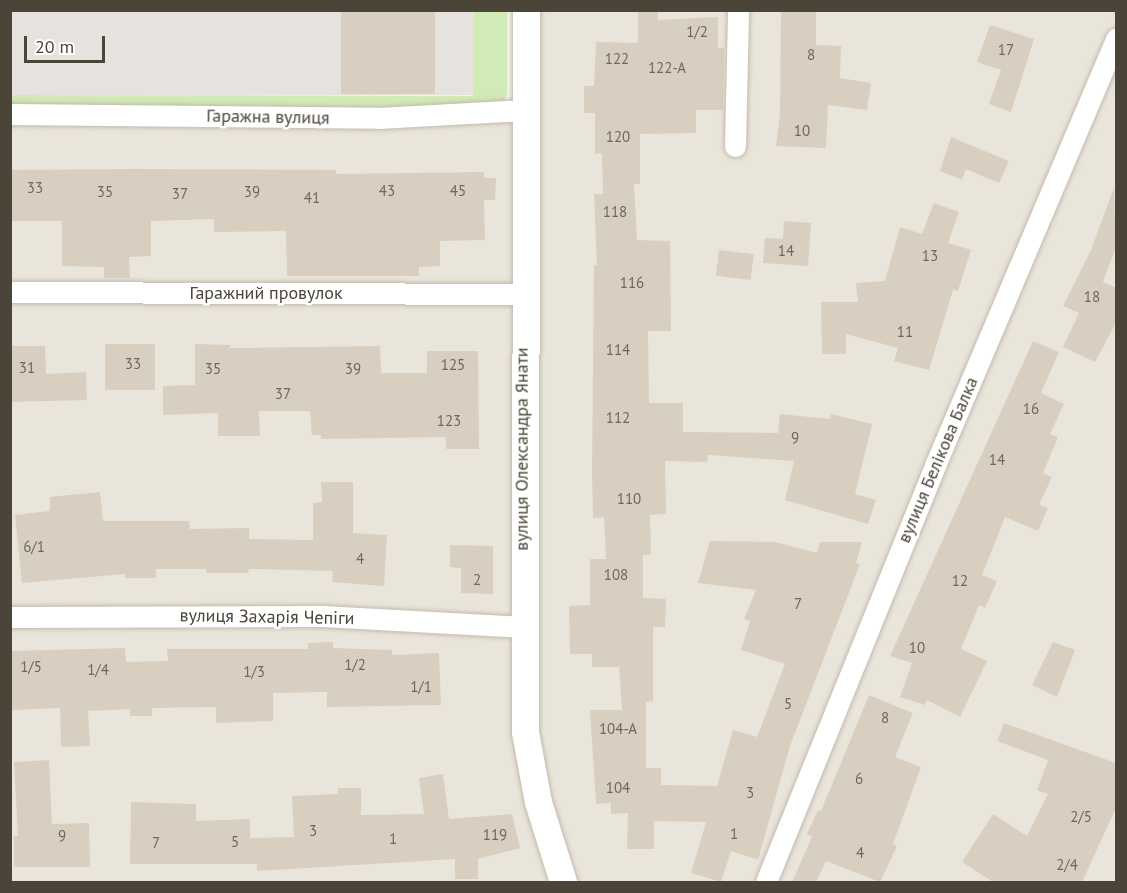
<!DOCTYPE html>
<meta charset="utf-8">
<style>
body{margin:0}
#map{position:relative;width:1127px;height:893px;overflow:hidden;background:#f6f3ec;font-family:"PT Sans",sans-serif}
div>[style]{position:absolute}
.residential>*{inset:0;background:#eae5da}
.industrial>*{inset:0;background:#e6e2dd;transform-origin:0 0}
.green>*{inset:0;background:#d2eab5}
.building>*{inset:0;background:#d8cfc1;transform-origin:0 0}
.roads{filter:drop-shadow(0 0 2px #c2bbae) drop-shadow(0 0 2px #c2bbae)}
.minor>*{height:21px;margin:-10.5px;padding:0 10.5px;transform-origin:10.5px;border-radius:10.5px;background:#fff}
.tertiary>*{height:27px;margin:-13.5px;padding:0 13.5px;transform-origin:13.5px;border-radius:13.5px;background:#fff}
span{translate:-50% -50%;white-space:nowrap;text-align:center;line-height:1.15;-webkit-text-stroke:5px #fff;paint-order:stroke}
.number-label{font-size:15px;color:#6e675b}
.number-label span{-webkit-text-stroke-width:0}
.street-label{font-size:18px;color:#4b4439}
.frame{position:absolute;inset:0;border:12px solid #4b4439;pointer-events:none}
.scale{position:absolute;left:24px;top:36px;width:81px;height:27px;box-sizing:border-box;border:3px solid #4b4439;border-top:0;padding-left:8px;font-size:18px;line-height:21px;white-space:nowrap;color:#4b4439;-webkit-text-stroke:4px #fff;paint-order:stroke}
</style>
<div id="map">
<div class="residential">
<div style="clip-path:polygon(526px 11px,1116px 11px,1116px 882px,11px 882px,11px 114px,524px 110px)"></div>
</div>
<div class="industrial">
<div style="left:11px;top:11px;width:463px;height:84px"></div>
</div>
<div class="green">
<div style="clip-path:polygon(474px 11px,507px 11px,507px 95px,504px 101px,378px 109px,11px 106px,11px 95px,473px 96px)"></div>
</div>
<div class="building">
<div style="left:341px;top:10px;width:94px;height:84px"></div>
<div style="clip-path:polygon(638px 11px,658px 11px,658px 20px,718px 17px,718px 48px,724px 48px,723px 110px,696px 110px,696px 133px,640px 134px,640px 184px,634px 184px,637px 240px,670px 241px,671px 331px,648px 331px,649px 403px,683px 403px,683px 432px,778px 433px,780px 414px,830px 419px,831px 414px,872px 424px,855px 494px,876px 500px,868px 524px,785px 500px,794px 461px,708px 455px,707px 462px,665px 461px,666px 514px,650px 515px,651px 555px,643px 555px,643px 598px,666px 599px,665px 627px,653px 627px,653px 701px,646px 702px,646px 768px,661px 768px,661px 785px,717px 786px,733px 730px,757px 737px,785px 664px,741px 650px,750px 621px,744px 619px,756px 590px,698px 583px,710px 541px,775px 542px,817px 553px,820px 542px,862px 542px,856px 563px,860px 564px,790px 746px,758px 860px,731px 851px,721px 882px,691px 873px,706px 822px,654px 821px,654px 849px,627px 849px,628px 813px,611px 814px,611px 803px,596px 804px,590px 710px,622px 710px,619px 667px,592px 667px,592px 654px,570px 654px,569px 606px,590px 605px,590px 559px,606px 559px,604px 517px,593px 518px,592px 472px,594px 265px,597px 265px,594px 194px,603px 194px,602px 153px,595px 154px,595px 113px,584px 113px,584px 86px,594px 86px,596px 42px,638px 43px)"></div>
<div style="clip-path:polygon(781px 12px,816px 12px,816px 45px,841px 46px,840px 78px,871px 83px,867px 110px,828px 105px,826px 148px,776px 146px,780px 114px)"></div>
<div style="clip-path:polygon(990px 25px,1034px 39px,1011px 112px,989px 104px,1001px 70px,977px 62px)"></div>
<div style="clip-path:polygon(951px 137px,1009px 161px,999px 183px,966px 169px,962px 180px,940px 171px)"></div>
<div style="clip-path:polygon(134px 169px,336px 170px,336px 174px,484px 172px,484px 178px,496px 178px,495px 200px,484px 200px,485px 240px,440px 241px,440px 266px,419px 267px,419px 276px,287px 276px,286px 231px,214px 232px,214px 219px,151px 221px,151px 256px,129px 257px,130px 278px,104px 278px,104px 267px,62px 266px,62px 221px,10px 221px,10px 170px)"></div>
<div style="clip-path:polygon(1114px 188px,1116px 247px,1103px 282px,1116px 288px,1116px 323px,1095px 362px,1063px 347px,1079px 313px,1063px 306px,1091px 250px)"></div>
<div style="clip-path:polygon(934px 203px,959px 212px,948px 243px,971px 250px,958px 291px,953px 290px,929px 370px,894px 361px,898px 348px,846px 334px,846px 354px,822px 354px,821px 302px,858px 302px,856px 283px,885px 281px,900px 227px,922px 234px)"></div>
<div style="clip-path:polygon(784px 221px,811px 223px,808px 266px,763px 263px,765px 238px,783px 239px)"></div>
<div style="left:719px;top:250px;width:35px;height:26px;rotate:7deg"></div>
<div style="clip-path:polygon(1033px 341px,1059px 352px,1041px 393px,1064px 404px,1050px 434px,1058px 437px,1043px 473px,1052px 477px,1039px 505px,1048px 508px,1038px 531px,1005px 517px,982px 575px,997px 581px,985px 608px,979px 605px,961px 649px,987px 661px,960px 717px,927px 700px,925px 705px,900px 697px,912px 663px,890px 656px)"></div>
<div style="left:105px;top:344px;width:50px;height:46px"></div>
<div style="clip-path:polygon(195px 344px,230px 345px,230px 348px,380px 346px,381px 373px,427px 373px,427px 351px,478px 351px,479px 449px,446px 449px,446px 437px,321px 439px,321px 435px,312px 435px,310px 411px,259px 411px,260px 436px,218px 436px,218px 413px,163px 415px,163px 386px,195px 385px)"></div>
<div style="clip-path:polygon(10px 346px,45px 346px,46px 374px,86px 372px,87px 400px,10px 402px)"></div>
<div style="clip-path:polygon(321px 482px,353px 482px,353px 533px,387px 535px,384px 586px,332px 582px,333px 571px,249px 569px,248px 573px,206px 573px,206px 569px,156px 569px,156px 578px,125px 578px,125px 574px,22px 583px,15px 515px,50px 511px,50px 497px,100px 492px,103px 521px,189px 521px,190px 529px,249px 528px,249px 539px,313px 540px,313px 503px,322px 502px)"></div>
<div style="clip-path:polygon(450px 545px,493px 546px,493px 594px,461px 593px,461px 568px,450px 567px)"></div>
<div style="clip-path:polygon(333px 642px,333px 648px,392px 650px,392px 655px,439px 653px,441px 705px,327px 707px,327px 692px,273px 693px,273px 721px,216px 723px,216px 707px,152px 708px,152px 716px,130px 716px,130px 709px,88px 711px,90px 746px,61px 747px,60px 708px,10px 710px,11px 651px,125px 648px,126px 662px,168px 661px,167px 649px,308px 649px,308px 643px)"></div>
<div style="clip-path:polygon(1053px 642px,1075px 650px,1057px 697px,1032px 685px)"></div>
<div style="clip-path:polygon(869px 695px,913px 713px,895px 757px,921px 767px,893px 844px,897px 846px,880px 882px,826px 861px,816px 882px,792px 882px,812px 837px,807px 834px,818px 810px,821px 811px)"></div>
<div style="clip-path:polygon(1004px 723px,1116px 763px,1116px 808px,1082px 882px,993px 882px,962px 862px,993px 814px,1027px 836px,1048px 794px,1037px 790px,1048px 760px,997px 741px)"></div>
<div style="clip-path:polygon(49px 760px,52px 824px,89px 823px,90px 867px,14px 867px,14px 836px,18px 836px,14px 762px)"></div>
<div style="clip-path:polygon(443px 774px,449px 819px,512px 814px,520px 848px,478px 859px,478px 879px,455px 879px,455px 859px,257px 871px,257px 864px,130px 864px,131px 802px,196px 804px,196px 821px,250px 819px,250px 838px,294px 837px,292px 796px,338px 794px,338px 788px,361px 788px,361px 815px,424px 814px,419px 778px)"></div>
</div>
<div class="roads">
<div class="minor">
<div style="left:10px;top:114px;width:368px;rotate:0.6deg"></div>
<div style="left:378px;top:118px;width:146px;rotate:-3.1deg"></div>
<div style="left:735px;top:146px;width:136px;rotate:-88.7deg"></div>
<div style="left:10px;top:292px;width:512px;rotate:0.22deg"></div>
<div style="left:10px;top:617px;width:312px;rotate:-0.2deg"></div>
<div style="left:322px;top:616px;width:200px;rotate:3.1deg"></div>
<div style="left:766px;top:882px;width:452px;rotate:-67.9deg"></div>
<div style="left:936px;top:463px;width:461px;rotate:-67deg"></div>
</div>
<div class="tertiary">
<div style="left:526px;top:10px;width:722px;rotate:90.08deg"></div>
<div style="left:525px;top:732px;width:71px;rotate:79.5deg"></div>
<div style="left:538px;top:802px;width:84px;rotate:72.6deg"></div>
</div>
</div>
<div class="number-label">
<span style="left:697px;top:32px">1/2</span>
<span style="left:1006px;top:50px">17</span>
<span style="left:811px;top:55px">8</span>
<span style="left:617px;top:59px">122</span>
<span style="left:667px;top:68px">122-А</span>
<span style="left:802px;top:131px">10</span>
<span style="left:618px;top:137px">120</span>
<span style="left:35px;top:188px">33</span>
<span style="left:387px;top:191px">43</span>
<span style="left:458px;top:191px">45</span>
<span style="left:105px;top:192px">35</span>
<span style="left:252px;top:192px">39</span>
<span style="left:180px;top:194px">37</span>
<span style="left:312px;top:198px">41</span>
<span style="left:615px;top:212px">118</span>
<span style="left:786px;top:251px">14</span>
<span style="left:930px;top:256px">13</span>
<span style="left:632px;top:283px">116</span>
<span style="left:1092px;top:297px">18</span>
<span style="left:905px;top:332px">11</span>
<span style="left:618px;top:350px">114</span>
<span style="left:133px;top:364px">33</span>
<span style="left:453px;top:365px">125</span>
<span style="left:27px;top:368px">31</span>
<span style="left:213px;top:369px">35</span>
<span style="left:353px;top:369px">39</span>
<span style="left:283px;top:394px">37</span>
<span style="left:1031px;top:409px">16</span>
<span style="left:618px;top:418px">112</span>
<span style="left:449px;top:421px">123</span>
<span style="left:795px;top:438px">9</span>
<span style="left:997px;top:460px">14</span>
<span style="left:629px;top:499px">110</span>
<span style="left:34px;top:547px">6/1</span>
<span style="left:360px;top:559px">4</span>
<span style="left:616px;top:575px">108</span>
<span style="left:477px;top:580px">2</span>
<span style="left:960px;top:581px">12</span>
<span style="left:798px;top:604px">7</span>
<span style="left:917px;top:648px">10</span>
<span style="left:355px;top:665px">1/2</span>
<span style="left:31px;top:667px">1/5</span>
<span style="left:98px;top:670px">1/4</span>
<span style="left:254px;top:672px">1/3</span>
<span style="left:421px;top:687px">1/1</span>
<span style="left:788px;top:704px">5</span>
<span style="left:885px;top:718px">8</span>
<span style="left:618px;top:729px">104-А</span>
<span style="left:859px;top:779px">6</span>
<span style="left:618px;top:788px">104</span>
<span style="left:750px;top:793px">3</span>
<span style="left:1081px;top:817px">2/5</span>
<span style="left:313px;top:831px">3</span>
<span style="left:734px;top:834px">1</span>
<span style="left:495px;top:835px">119</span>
<span style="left:62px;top:836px">9</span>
<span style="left:393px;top:839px">1</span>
<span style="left:235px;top:842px">5</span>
<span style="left:156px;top:843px">7</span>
<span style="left:860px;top:853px">4</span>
<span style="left:1067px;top:865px">2/4</span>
</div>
<div class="street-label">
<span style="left:268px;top:117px;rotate:1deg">Гаражна вулиця</span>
<span style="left:266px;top:293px">Гаражний провулок</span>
<span style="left:522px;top:449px;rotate:-90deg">вулиця Олександра Янати</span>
<span style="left:938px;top:460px;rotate:-67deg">вулиця Белікова Балка</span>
<span style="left:267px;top:617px;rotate:1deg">вулиця Захарія Чепіги</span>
</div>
<div class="frame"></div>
<div class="scale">20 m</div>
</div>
